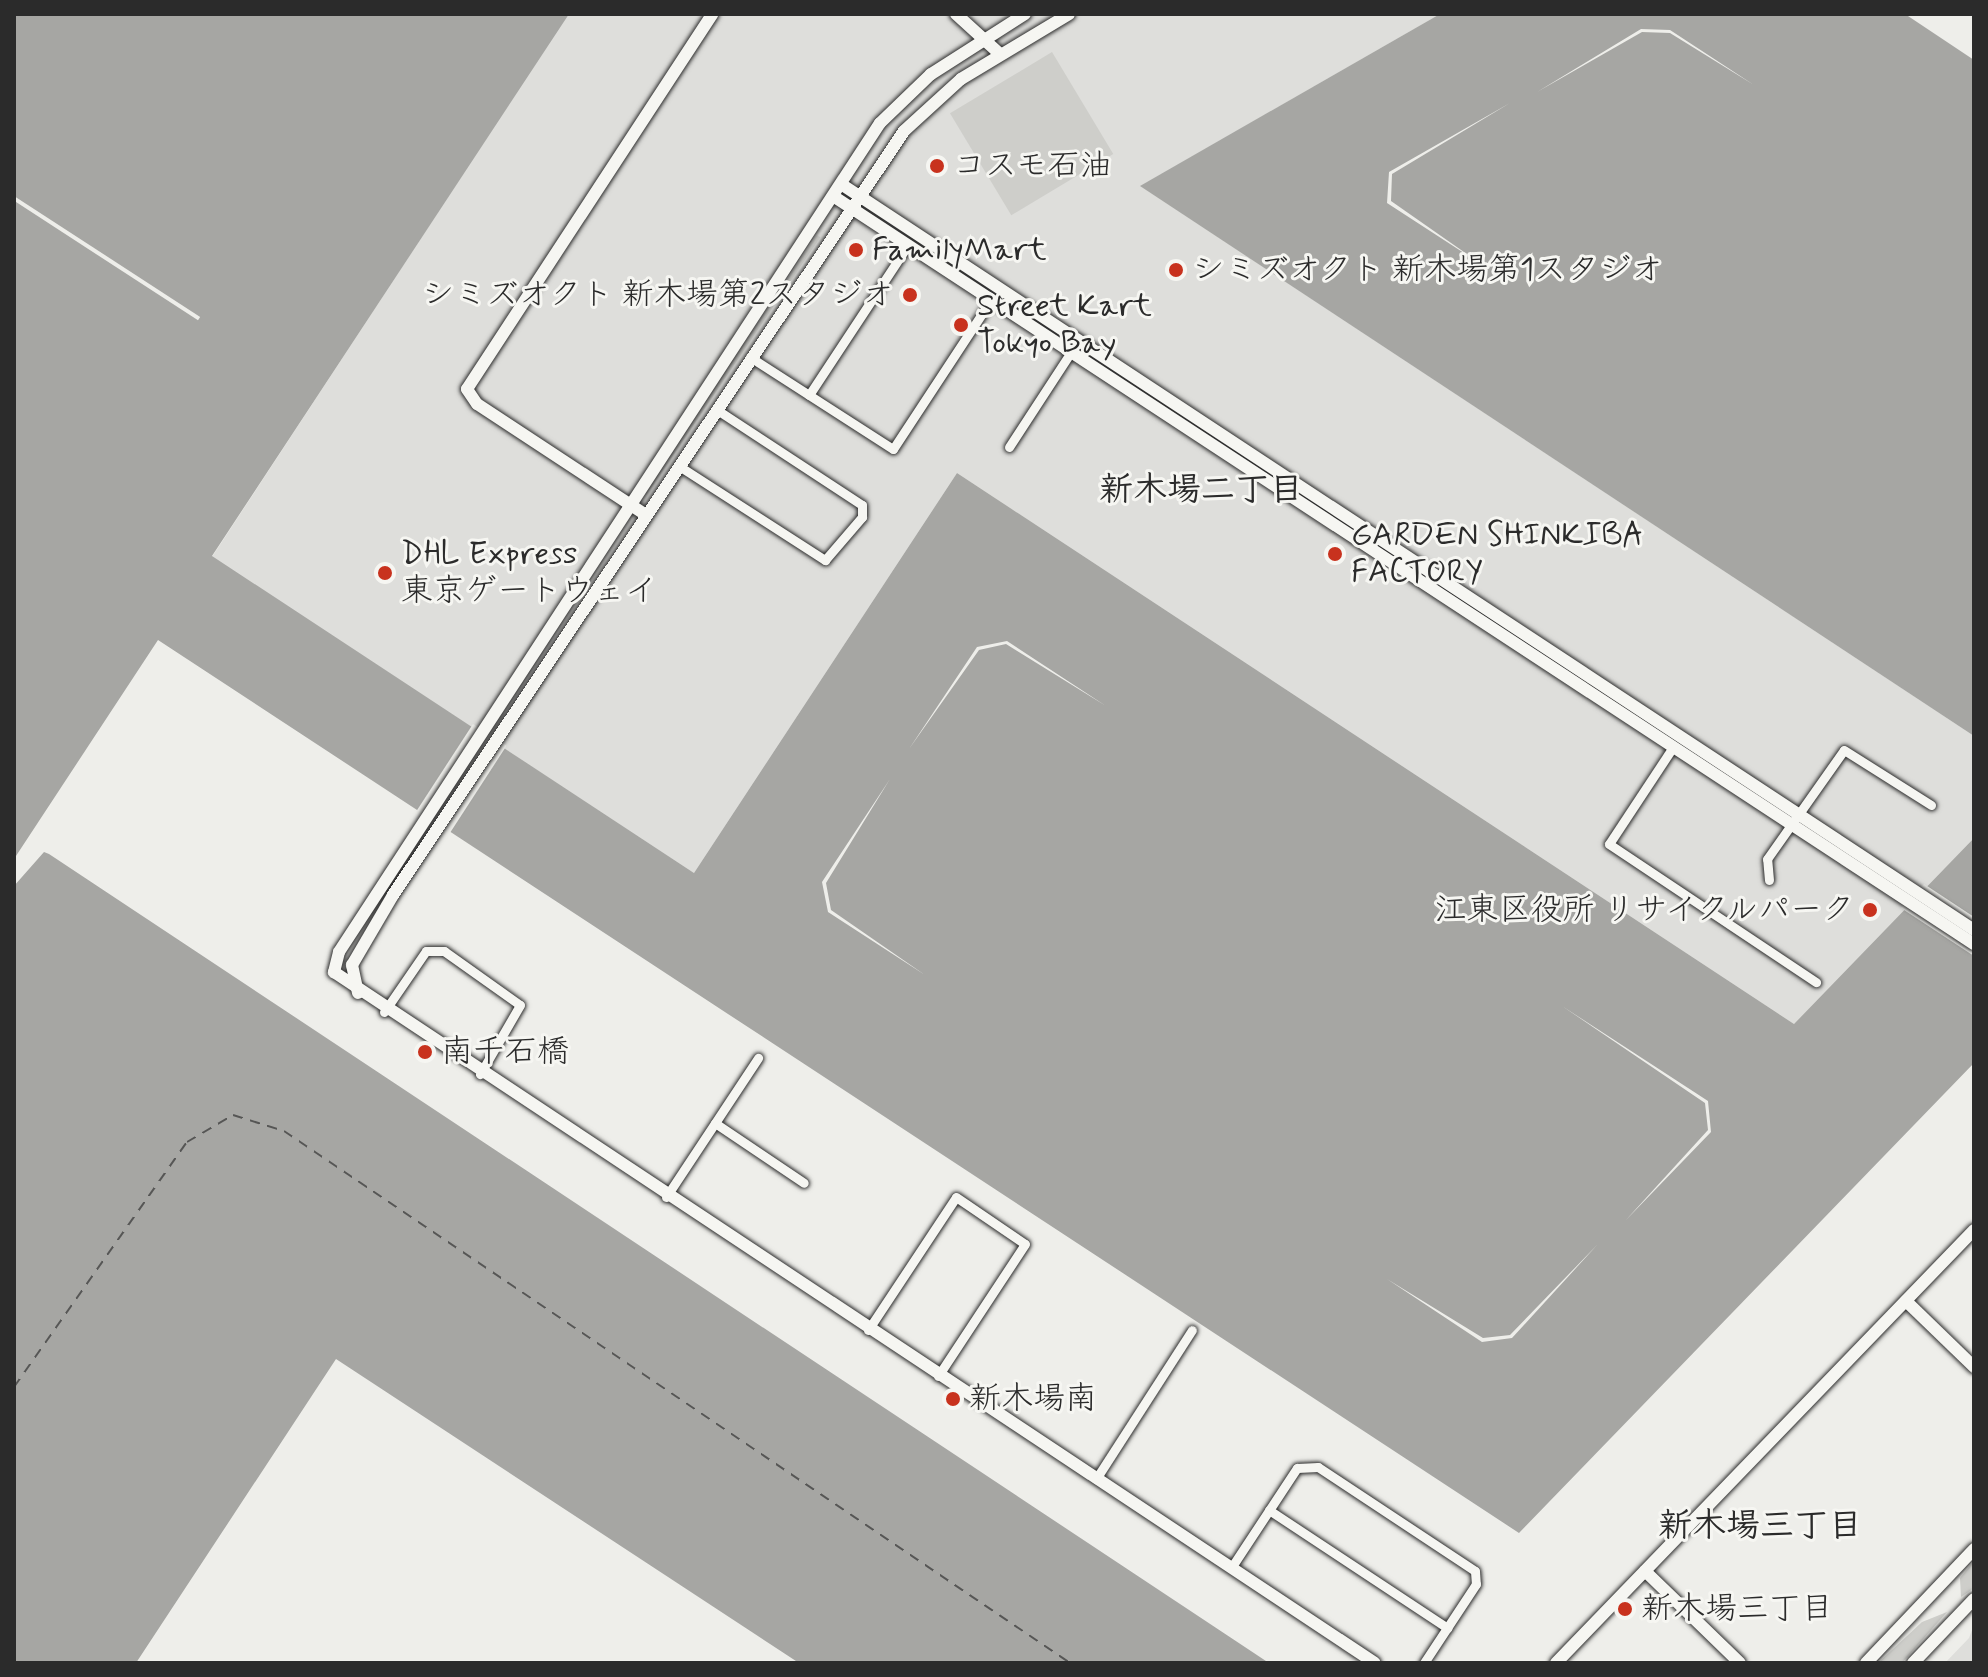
<!DOCTYPE html>
<meta charset="utf-8">
<style>
body{margin:0}
#map{position:relative;width:1988px;height:1677px;overflow:hidden;background:#eeeeea;font-family:Mynerve,"Klee One",sans-serif}
div>[style]{position:absolute}
.built>*{inset:0;background:#dededb}
.green>*{inset:0;background:#cececa;transform-origin:0 0}
.water>*{inset:0;background:#a6a6a3}
.pier>*{inset:0;background:#eeeeea;transform-origin:0 0}
.ferry>*{height:2px;margin-top:-1px;transform-origin:0;background:repeating-linear-gradient(90deg,#565655 0 10px,transparent 0 18px)}
.roads{filter:drop-shadow(0 0 2px #2b2b2b) drop-shadow(0 0 2px #2b2b2b)}
.minor>*{height:9px;margin:-4.5px;padding:0 4.5px;transform-origin:4.5px;border-radius:4.5px;background:#f6f6f2}
.tertiary>*{height:12px;margin:-6px;padding:0 6px;transform-origin:6px;border-radius:6px;background:#f6f6f2}
.dots>*{width:22px;height:22px;translate:-50% -50%;box-sizing:border-box;border:4px solid #f6f6f2;border-radius:50%}
span{translate:-50% -50%;white-space:nowrap;text-align:center;line-height:1.15;-webkit-text-stroke:6px #f6f6f2;paint-order:stroke}
.poi-label{font-size:32px;color:#2b2b2b}
.left{translate:0 -50%;text-align:left}
.right{translate:-100% -50%;text-align:right}
.neighbourhood-label{font-size:34px;color:#2b2b2b;font-weight:700}
.frame{position:absolute;inset:0;border:16px solid #2b2b2b;pointer-events:none}
</style>
<div id="map">
<div class="built">
<div style="clip-path:polygon(568px 14px,1440px 14px,1141px 186px,1974px 736px,1974px 838px,1794px 1024px,957px 473px,694px 873px,212px 557px)"></div>
<div style="clip-path:polygon(1974px 1625px,1974px 1663px,1945px 1663px,1969px 1638px)"></div>
</div>
<div class="green">
<div style="left:1052px;top:52px;width:119px;height:119px;rotate:59deg"></div>
<div style="left:817px;top:235px;width:4px;height:311px;rotate:34deg"></div>
<div style="clip-path:polygon(1974px 1561px,1974px 1588px,1961px 1597px,1960px 1578px)"></div>
<div style="clip-path:polygon(1947px 1612px,1902px 1663px,1878px 1663px,1922px 1622px)"></div>
</div>
<div class="water">
<div style="clip-path:polygon(14px 14px,569px 14px,212px 556px,694px 873px,957px 473px,1794px 1024px,1974px 838px,1974px 1063px,1519px 1533px,158px 640px,14px 859px)"></div>
<div style="clip-path:polygon(1440px 14px,1905px 14px,1974px 60px,1974px 736px,1140px 186px)"></div>
<div style="clip-path:polygon(44px 852px,49px 854px,1269px 1663px,799px 1663px,336px 1359px,136px 1663px,14px 1663px,14px 886px)"></div>
</div>
<div class="pier">
<div style="clip-path:polygon(1641px 29px,1670px 30px,1754px 85px,1670px 33px,1642px 32px,1537px 92px)"></div>
<div style="clip-path:polygon(1510px 103px,1392px 174px,1391px 201px,1484px 266px,1387px 203px,1389px 172px)"></div>
<div style="left:14px;top:196px;width:222px;height:4px;rotate:33deg"></div>
<div style="clip-path:polygon(1007px 641px,1106px 706px,1006px 644px,979px 650px,909px 749px,977px 647px)"></div>
<div style="left:473px;top:724px;width:40px;height:107px;rotate:33deg"></div>
<div style="clip-path:polygon(890px 779px,826px 883px,831px 910px,925px 975px,828px 912px,822px 882px)"></div>
<div style="clip-path:polygon(1924px 884px,1974px 917px,1974px 956px,1901px 908px)"></div>
<div style="clip-path:polygon(1562px 1006px,1708px 1101px,1711px 1132px,1625px 1221px,1708px 1130px,1705px 1103px)"></div>
<div style="clip-path:polygon(1598px 1244px,1512px 1338px,1482px 1342px,1387px 1279px,1483px 1338px,1510px 1335px)"></div>
</div>
<div class="ferry">
<div style="left:14px;top:1387px;width:300px;rotate:-54.8deg"></div>
<div style="left:187px;top:1142px;width:53px;rotate:-30.4deg"></div>
<div style="left:233px;top:1115px;width:53px;rotate:17.4deg"></div>
<div style="left:284px;top:1131px;width:949px;rotate:34.09deg"></div>
</div>
<div class="roads">
<div class="minor">
<div style="left:750px;top:357px;width:170px;rotate:32.8deg"></div>
<div style="left:893px;top:449px;width:178px;rotate:-56.7deg"></div>
<div style="left:809px;top:395px;width:180px;rotate:-56.6deg"></div>
<div style="left:1009px;top:447px;width:113px;rotate:-56.9deg"></div>
<div style="left:679px;top:466px;width:174px;rotate:32.8deg"></div>
<div style="left:825px;top:560px;width:57px;rotate:-49.3deg"></div>
<div style="left:862px;top:517px;width:12px;rotate:-90deg"></div>
<div style="left:862px;top:505px;width:175px;rotate:-146.7deg"></div>
<div style="left:1673px;top:747px;width:116px;rotate:123.4deg"></div>
<div style="left:1609px;top:844px;width:249px;rotate:33.7deg"></div>
<div style="left:1769px;top:880px;width:21px;rotate:-95deg"></div>
<div style="left:1767px;top:859px;width:133px;rotate:-54.8deg"></div>
<div style="left:1844px;top:750px;width:103px;rotate:32.3deg"></div>
<div style="left:384px;top:1012px;width:74px;rotate:-55.5deg"></div>
<div style="left:426px;top:951px;width:18px"></div>
<div style="left:444px;top:951px;width:93px;rotate:35.4deg"></div>
<div style="left:520px;top:1005px;width:80px;rotate:120.1deg"></div>
<div style="left:715px;top:1123px;width:107px;rotate:34deg"></div>
<div style="left:666px;top:1197px;width:167px;rotate:-56.5deg"></div>
<div style="left:868px;top:1330px;width:159px;rotate:-56.5deg"></div>
<div style="left:956px;top:1197px;width:83px;rotate:34.3deg"></div>
<div style="left:1025px;top:1244px;width:158px;rotate:123.4deg"></div>
<div style="left:1096px;top:1479px;width:177px;rotate:-57.2deg"></div>
<div style="left:1269px;top:1510px;width:214px;rotate:33.5deg"></div>
<div style="left:1231px;top:1568px;width:120px;rotate:-56.6deg"></div>
<div style="left:1297px;top:1468px;width:21px;rotate:-3deg"></div>
<div style="left:1318px;top:1467px;width:188px;rotate:33.5deg"></div>
<div style="left:1475px;top:1571px;width:13px;rotate:86deg"></div>
<div style="left:1476px;top:1584px;width:95px;rotate:123.4deg"></div>
</div>
<div class="tertiary">
<div style="left:956px;top:14px;width:59px;rotate:42.3deg"></div>
<div style="left:1025px;top:14px;width:112px;rotate:147.4deg"></div>
<div style="left:931px;top:74px;width:71px;rotate:136.1deg"></div>
<div style="left:880px;top:123px;width:990px;rotate:123.13deg"></div>
<div style="left:339px;top:952px;width:21px;rotate:104deg"></div>
<div style="left:334px;top:972px;width:1249px;rotate:33.58deg"></div>
<div style="left:841px;top:184px;width:1357px;rotate:33.36deg"></div>
<div style="left:833px;top:196px;width:1364px;rotate:33.25deg"></div>
<div style="left:646px;top:515px;width:202px;rotate:-146.7deg"></div>
<div style="left:477px;top:404px;width:18px;rotate:-124deg"></div>
<div style="left:467px;top:389px;width:448px;rotate:-56.8deg"></div>
<div style="left:358px;top:993px;width:29px;rotate:-102deg"></div>
<div style="left:352px;top:965px;width:81px;rotate:-59.6deg"></div>
<div style="left:393px;top:895px;width:919px;rotate:-56.22deg"></div>
<div style="left:904px;top:131px;width:77px;rotate:-42.4deg"></div>
<div style="left:961px;top:79px;width:126px;rotate:-31deg"></div>
<div style="left:1906px;top:1301px;width:95px;rotate:44.1deg"></div>
<div style="left:1645px;top:1571px;width:132px;rotate:44.1deg"></div>
<div style="left:1556px;top:1663px;width:602px;rotate:-46.01deg"></div>
<div style="left:1866px;top:1663px;width:157px;rotate:-46.5deg"></div>
<div style="left:1913px;top:1663px;width:88px;rotate:-46.4deg"></div>
</div>
</div>
<div class="dots">
<div style="left:937px;top:166px;background:#c8321e"></div>
<div style="left:856px;top:250px;background:#c8321e"></div>
<div style="left:1176px;top:270px;background:#c8321e"></div>
<div style="left:910px;top:295px;background:#c8321e"></div>
<div style="left:961px;top:325px;background:#c8321e"></div>
<div style="left:1335px;top:554px;background:#c8321e"></div>
<div style="left:385px;top:573px;background:#c8321e"></div>
<div style="left:1870px;top:910px;background:#c8321e"></div>
<div style="left:425px;top:1052px;background:#c8321e"></div>
<div style="left:953px;top:1399px;background:#c8321e"></div>
<div style="left:1625px;top:1609px;background:#c8321e"></div>
</div>
<div class="poi-label">
<span class="left" style="left:953px;top:166px">コスモ石油</span>
<span class="left" style="left:872px;top:250px">FamilyMart</span>
<span class="left" style="left:1192px;top:270px">シミズオクト 新木場第1スタジオ</span>
<span class="right" style="left:894px;top:295px">シミズオクト 新木場第2スタジオ</span>
<span class="left" style="left:977px;top:325px">Street Kart<br>Tokyo Bay</span>
<span class="left" style="left:1351px;top:554px">GARDEN SHINKIBA<br>FACTORY</span>
<span class="left" style="left:401px;top:573px">DHL Express<br>東京ゲートウェイ</span>
<span class="right" style="left:1854px;top:910px">江東区役所 リサイクルパーク</span>
<span class="left" style="left:441px;top:1052px">南千石橋</span>
<span class="left" style="left:969px;top:1399px">新木場南</span>
<span class="left" style="left:1641px;top:1609px">新木場三丁目</span>
</div>
<div class="neighbourhood-label">
<span style="left:1201px;top:491px">新木場二丁目</span>
<span style="left:1760px;top:1527px">新木場三丁目</span>
</div>
<div class="frame"></div>
</div>
